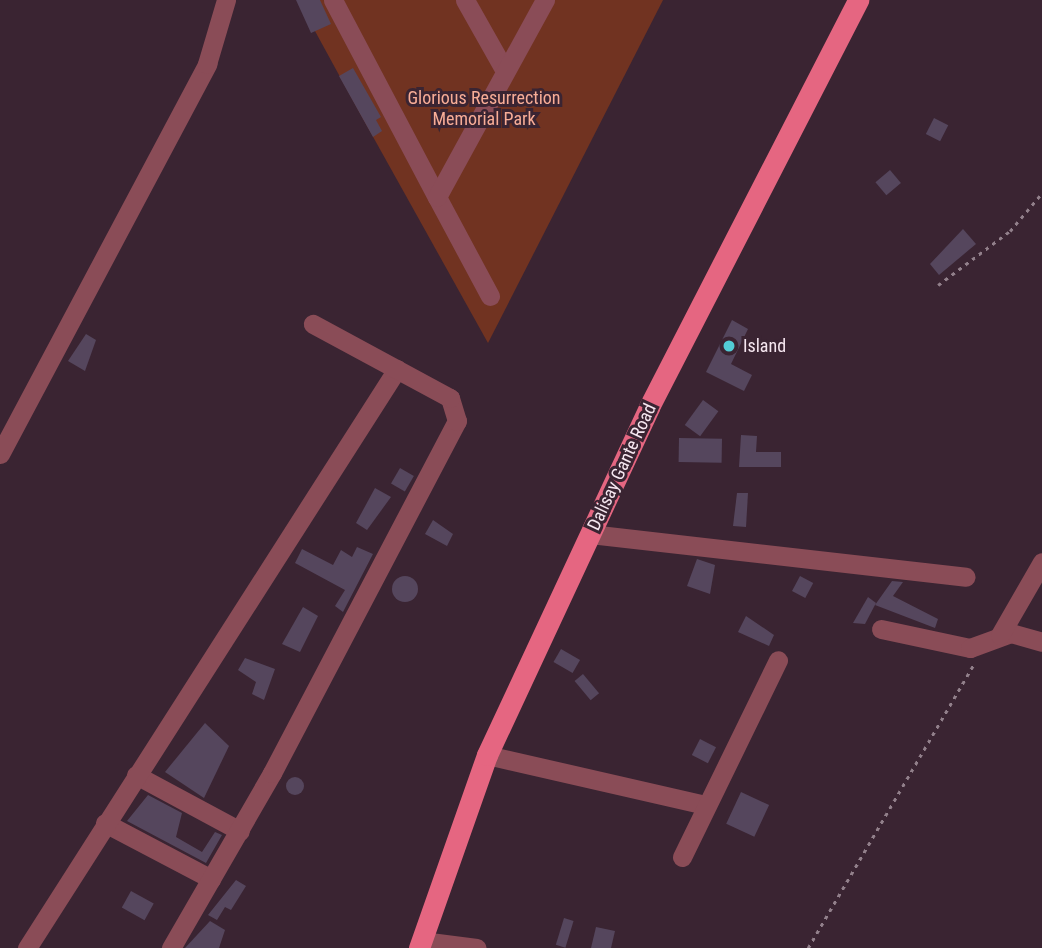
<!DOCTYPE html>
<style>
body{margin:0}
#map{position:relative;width:1042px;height:948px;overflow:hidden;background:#3a2432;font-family:"Roboto Condensed",sans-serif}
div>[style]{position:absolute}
.green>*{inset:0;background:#713321}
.building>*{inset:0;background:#55465d;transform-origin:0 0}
.round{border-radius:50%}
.path>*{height:2.5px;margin-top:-1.25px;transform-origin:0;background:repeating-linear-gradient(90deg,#92808b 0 3.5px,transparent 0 8.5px)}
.minor>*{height:19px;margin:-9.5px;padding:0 9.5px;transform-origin:9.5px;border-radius:9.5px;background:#8a4c57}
.major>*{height:21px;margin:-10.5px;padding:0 10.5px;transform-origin:10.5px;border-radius:10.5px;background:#e56681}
.dots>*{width:19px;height:19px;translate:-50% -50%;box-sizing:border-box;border:4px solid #3a2432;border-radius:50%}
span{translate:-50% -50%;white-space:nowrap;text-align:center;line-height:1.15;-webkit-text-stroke:6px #3a2432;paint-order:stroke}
.park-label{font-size:18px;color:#f8ad97}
.poi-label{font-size:18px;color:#f6e7f0}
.left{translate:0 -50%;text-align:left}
.street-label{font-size:18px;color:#f6e7f0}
</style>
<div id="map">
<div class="green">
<div style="clip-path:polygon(298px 0,663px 0,488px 343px,362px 117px)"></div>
</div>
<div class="building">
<div style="clip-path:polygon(296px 0,320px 0,331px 24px,311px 33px)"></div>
<div style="clip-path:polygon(353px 68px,381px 117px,376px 120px,382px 131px,373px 137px,339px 76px)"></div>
<div style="left:934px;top:118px;width:16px;height:18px;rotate:27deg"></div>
<div style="left:890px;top:170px;width:17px;height:19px;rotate:50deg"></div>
<div style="clip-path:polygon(963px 229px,976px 244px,939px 275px,930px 264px)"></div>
<div style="clip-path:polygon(732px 320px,748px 329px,731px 364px,752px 375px,744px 391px,706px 372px)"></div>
<div style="clip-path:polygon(86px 334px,96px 340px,85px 371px,68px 361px)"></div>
<div style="left:703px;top:400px;width:19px;height:31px;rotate:36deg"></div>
<div style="clip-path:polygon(741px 435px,757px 436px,756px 452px,781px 452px,781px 467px,739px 467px)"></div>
<div style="left:679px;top:438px;width:43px;height:24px;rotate:1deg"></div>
<div style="left:400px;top:468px;width:16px;height:18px;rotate:30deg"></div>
<div style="clip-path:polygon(375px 488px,391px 497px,367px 530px,356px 523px)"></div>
<div style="clip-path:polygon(737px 493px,748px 493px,746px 527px,733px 526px)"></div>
<div style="clip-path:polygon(433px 520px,453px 534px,447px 546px,425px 534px)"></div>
<div style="clip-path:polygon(357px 547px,373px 554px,343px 612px,335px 606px,345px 590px,295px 563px,302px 549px,333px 565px,341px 550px,352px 557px)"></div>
<div style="clip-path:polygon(697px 559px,715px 565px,710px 594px,687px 586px)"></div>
<div style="left:800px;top:576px;width:15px;height:17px;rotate:28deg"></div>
<div class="round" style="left:392px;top:576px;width:26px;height:26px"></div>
<div style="clip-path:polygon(892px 581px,903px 582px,893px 596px,938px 619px,935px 628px,875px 605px)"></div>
<div style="clip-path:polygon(868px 597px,876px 603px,865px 624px,853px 623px)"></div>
<div style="clip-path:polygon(303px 607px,318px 616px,300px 652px,282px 644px)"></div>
<div style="clip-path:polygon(746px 616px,774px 635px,769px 646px,738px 632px)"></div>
<div style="left:561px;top:649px;width:22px;height:15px;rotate:30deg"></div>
<div style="clip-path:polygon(245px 658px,275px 669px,264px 700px,252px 694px,256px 682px,238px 670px)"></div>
<div style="left:583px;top:674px;width:25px;height:11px;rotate:50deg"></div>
<div style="clip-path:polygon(205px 723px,229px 746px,204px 798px,165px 772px)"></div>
<div style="left:700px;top:739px;width:18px;height:18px;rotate:27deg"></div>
<div class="round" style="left:286px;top:777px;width:18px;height:18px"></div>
<div style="left:741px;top:792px;width:31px;height:35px;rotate:25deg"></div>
<div style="clip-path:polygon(148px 795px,182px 813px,176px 837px,202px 852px,215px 832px,222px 835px,206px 863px,127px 821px)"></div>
<div style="clip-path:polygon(236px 880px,246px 886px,231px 910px,225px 907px,217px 920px,208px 915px)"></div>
<div style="left:131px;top:891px;width:26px;height:19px;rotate:29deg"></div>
<div style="left:564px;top:918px;width:10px;height:28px;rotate:17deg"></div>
<div style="clip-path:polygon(210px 921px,225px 930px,219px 948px,185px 948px)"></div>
<div style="clip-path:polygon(596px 927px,615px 931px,611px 948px,591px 948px)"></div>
</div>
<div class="path">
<div style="left:938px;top:285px;width:90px;rotate:-36.9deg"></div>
<div style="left:1010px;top:231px;width:50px;rotate:-49.9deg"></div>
<div style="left:808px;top:948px;width:329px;rotate:-59.7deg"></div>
</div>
<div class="minor">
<div style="left:333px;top:0;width:223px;rotate:62.2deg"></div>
<div style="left:465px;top:0;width:81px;rotate:60.6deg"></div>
<div style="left:490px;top:296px;width:112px;rotate:-118.2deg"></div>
<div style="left:437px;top:197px;width:225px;rotate:-61.3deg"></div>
<div style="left:0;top:454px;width:442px;rotate:-62deg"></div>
<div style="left:207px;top:64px;width:67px;rotate:-73.5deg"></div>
<div style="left:590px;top:534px;width:378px;rotate:6.5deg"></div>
<div style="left:881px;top:629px;width:91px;rotate:12.1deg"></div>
<div style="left:970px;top:648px;width:44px;rotate:-20.1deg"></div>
<div style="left:1011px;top:633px;width:32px;rotate:16deg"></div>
<div style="left:1000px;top:635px;width:84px;rotate:-60.1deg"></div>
<div style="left:487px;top:755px;width:224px;rotate:12.9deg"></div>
<div style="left:136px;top:775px;width:118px;rotate:28.3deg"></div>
<div style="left:105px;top:823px;width:120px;rotate:27.8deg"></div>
<div style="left:682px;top:857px;width:219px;rotate:-64deg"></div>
<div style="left:422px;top:941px;width:55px;rotate:7.3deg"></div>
<div style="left:27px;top:948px;width:687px;rotate:-57.42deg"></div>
<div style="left:171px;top:948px;width:202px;rotate:-60deg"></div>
<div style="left:272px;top:773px;width:398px;rotate:-62.3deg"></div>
<div style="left:457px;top:421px;width:24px;rotate:-107deg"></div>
<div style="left:450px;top:398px;width:156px;rotate:-151.6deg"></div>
</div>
<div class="major">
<div style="left:419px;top:948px;width:205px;rotate:-70.6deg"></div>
<div style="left:487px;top:755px;width:384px;rotate:-65deg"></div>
<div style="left:649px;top:407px;width:458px;rotate:-62.8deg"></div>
</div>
<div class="dots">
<div style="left:729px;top:346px;background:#52ccd5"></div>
</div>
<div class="park-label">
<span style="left:484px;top:109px">Glorious Resurrection<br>Memorial Park</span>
</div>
<div class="poi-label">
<span class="left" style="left:743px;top:346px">Island</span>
</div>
<div class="street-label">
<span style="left:622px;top:467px;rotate:-65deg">Dalisay Gante Road</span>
</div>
</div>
